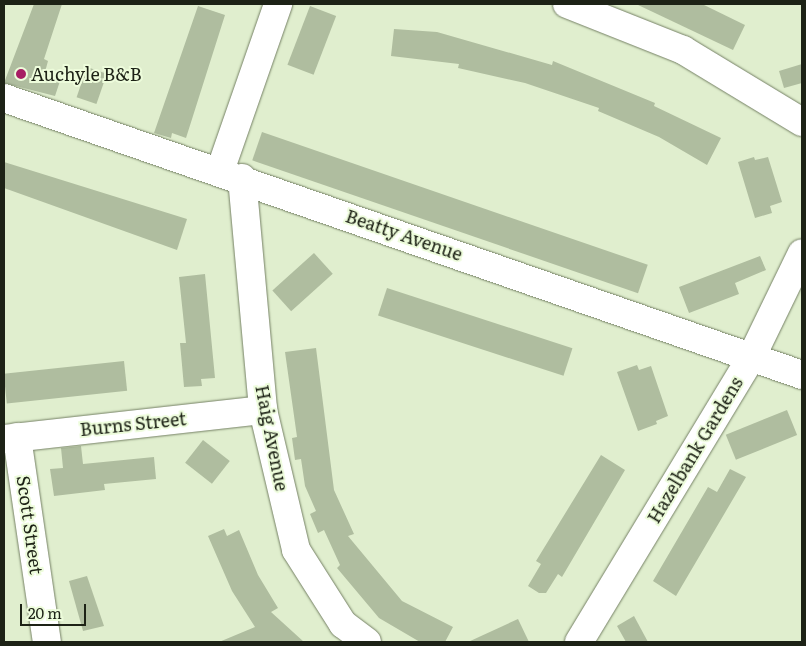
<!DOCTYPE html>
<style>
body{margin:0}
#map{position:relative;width:806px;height:646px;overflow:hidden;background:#e0eece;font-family:Literata,serif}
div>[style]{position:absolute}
.building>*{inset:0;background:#afbd9f;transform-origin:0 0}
.roads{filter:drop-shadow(0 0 1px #758165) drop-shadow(0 0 1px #758165)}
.minor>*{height:28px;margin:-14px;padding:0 14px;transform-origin:14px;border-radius:14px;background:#fff}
.dots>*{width:14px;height:14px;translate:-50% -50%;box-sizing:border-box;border:2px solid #edfcdb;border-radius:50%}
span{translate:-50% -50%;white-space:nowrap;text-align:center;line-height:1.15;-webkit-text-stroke:4px #edfcdb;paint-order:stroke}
.poi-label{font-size:18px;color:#1d2216}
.left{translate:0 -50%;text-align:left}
.street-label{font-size:18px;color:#1d2216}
.frame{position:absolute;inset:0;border:5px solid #1d2216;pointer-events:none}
.scale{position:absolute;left:20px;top:604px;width:66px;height:22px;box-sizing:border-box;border:2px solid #1d2216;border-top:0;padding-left:6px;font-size:15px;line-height:18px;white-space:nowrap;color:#1d2216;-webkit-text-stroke:4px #edfcdb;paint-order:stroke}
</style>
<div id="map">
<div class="building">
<div style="clip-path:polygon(34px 4px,62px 4px,44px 59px,48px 61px,45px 72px,61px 78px,55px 96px,4px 83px)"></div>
<div style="clip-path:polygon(636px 4px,702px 4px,745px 25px,733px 50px)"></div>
<div style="clip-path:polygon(198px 6px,225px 15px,186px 138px,172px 133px,171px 138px,154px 133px)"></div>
<div style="left:310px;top:6px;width:28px;height:63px;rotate:21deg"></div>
<div style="clip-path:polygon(394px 29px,437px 32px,552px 65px,553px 61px,655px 103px,654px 106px,721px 138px,707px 165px,659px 137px,598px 111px,599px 108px,525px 83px,458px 68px,459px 64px,391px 56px)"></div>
<div style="clip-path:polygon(802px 64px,802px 83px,784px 88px,779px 71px)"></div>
<div style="left:87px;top:67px;width:21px;height:32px;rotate:19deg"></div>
<div style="left:262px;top:132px;width:408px;height:30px;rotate:19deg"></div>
<div style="clip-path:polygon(754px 157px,755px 160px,768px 157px,782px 202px,770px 206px,772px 213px,755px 218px,738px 162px)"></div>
<div style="clip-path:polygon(4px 162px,187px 219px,177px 250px,4px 188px)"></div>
<div style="left:314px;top:253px;width:28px;height:56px;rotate:48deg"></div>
<div style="clip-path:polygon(760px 256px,766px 270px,735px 283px,739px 294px,689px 313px,679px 287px)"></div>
<div style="clip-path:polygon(205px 274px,215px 378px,201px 379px,202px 386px,184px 387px,180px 343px,186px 343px,179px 277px)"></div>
<div style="left:387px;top:288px;width:195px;height:29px;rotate:18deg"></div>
<div style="clip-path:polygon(316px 348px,334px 490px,354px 534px,348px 536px,402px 601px,453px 627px,445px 642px,420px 642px,379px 618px,337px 568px,340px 565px,324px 530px,318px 533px,310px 514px,316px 511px,305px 486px,301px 459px,295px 460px,292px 438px,297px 437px,285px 352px)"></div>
<div style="left:124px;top:361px;width:30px;height:121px;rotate:84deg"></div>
<div style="clip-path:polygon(637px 365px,639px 370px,651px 366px,668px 416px,656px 421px,657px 424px,638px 431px,617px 372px)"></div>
<div style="left:787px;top:410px;width:27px;height:66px;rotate:68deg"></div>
<div style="left:203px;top:440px;width:34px;height:29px;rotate:38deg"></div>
<div style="clip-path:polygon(81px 446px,83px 464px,154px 457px,156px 479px,104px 484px,105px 490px,54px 496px,50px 469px,63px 468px,61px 448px)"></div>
<div style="clip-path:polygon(601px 455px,625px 470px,562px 577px,558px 574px,546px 593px,539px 593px,528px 586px,541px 564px,536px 561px)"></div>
<div style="clip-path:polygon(730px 469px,746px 477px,676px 596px,653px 581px,708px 487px,717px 492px)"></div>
<div style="clip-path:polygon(224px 529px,227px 536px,239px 530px,258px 575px,278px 608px,271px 612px,304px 642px,219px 642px,255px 627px,232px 591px,208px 536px)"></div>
<div style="clip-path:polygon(87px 576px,104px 626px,83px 631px,69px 581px)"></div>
<div style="clip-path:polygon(634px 616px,648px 642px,626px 642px,617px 626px)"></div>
<div style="clip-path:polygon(518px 619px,529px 642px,468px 642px)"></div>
</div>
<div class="roads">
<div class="minor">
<div style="left:567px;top:4px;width:125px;rotate:21.6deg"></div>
<div style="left:683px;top:50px;width:139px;rotate:31.2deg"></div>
<div style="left:4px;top:98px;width:845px;rotate:19.14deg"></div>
<div style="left:220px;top:171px;width:177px;rotate:-70.8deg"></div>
<div style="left:242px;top:178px;width:233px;rotate:84.8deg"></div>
<div style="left:263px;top:410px;width:144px;rotate:76.7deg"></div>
<div style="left:296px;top:550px;width:88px;rotate:57.6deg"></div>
<div style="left:343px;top:624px;width:30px;rotate:37deg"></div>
<div style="left:17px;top:437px;width:207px;rotate:81.7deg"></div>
<div style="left:4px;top:439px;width:261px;rotate:-6.4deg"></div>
<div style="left:579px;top:642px;width:334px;rotate:-58.8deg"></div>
<div style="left:752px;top:356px;width:114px;rotate:-64.1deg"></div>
</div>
</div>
<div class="dots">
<div style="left:21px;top:74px;background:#a71e64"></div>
</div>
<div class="poi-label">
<span class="left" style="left:31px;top:74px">Auchyle B&amp;B</span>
</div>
<div class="street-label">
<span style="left:404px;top:235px;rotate:19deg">Beatty Avenue</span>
<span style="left:133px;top:424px;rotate:-6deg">Burns Street</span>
<span style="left:272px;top:438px;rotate:79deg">Haig Avenue</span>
<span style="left:695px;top:450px;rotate:-59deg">Hazelbank Gardens</span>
<span style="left:30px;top:525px;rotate:82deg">Scott Street</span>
</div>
<div class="frame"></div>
<div class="scale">20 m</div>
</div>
